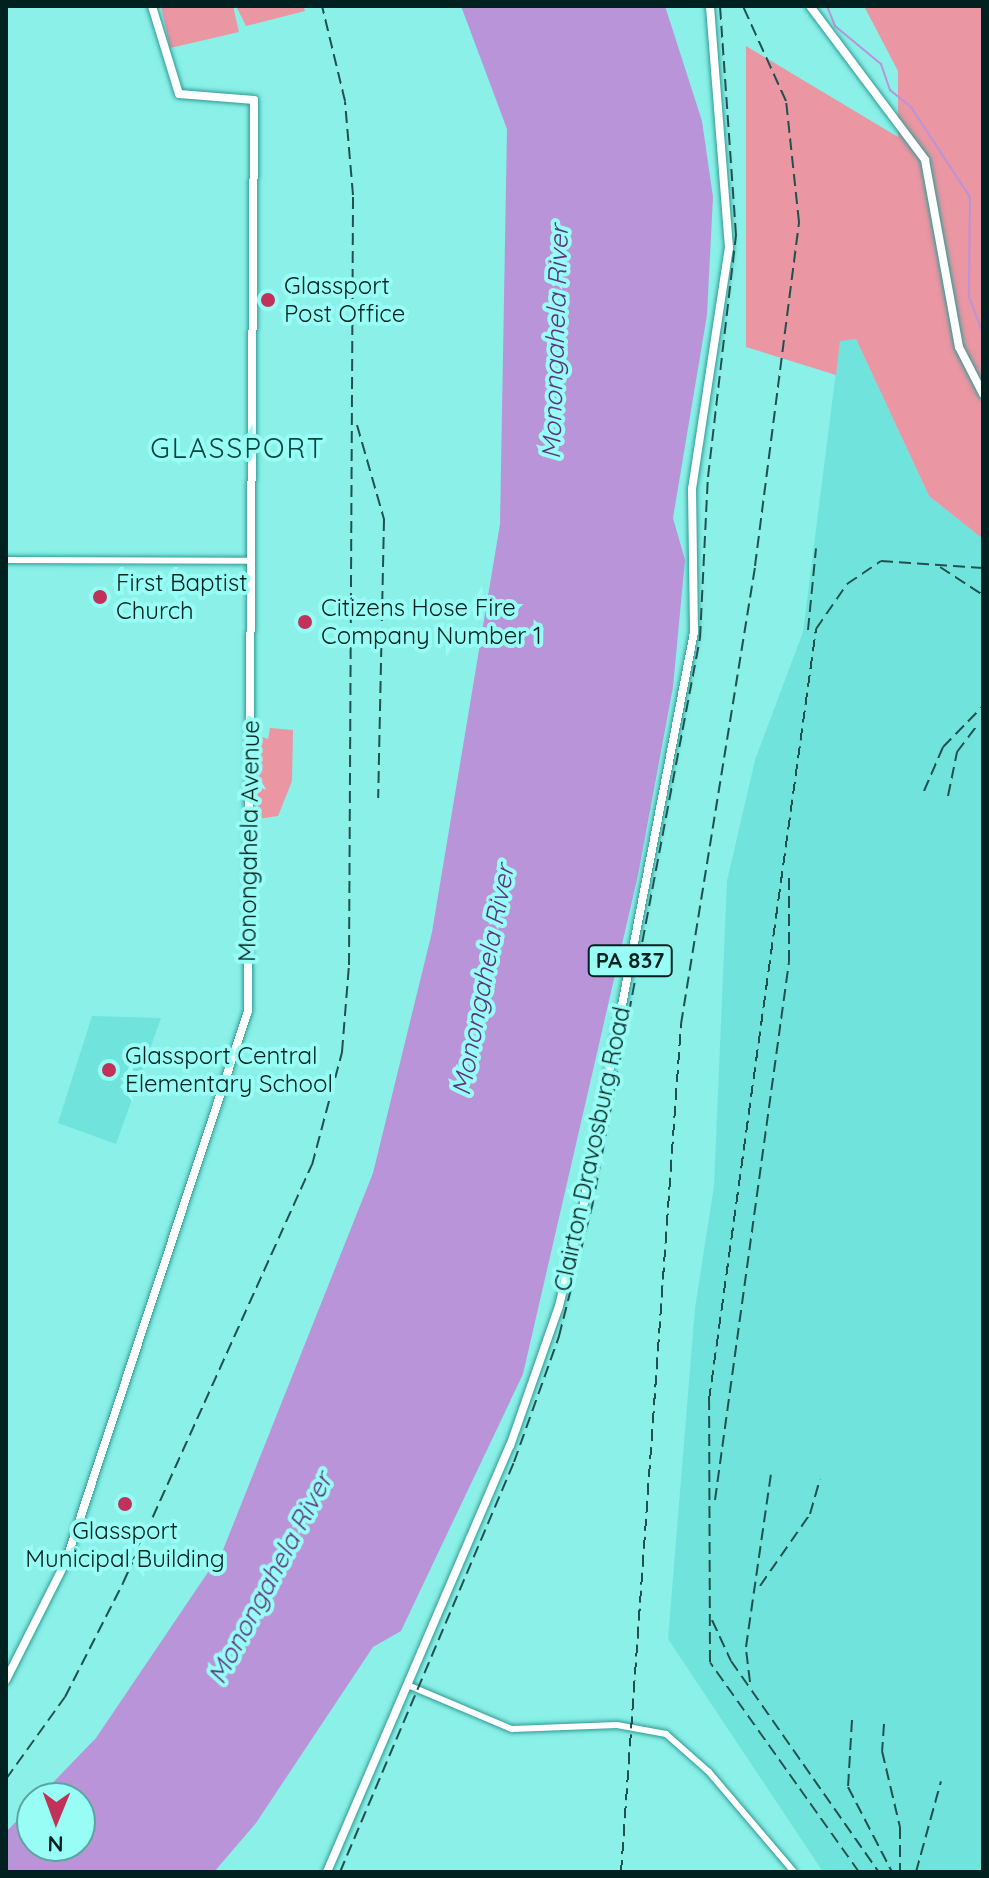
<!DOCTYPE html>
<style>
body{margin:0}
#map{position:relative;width:989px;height:1878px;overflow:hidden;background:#8af0e8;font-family:Quicksand,sans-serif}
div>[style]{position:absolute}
.built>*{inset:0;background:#70e4dc}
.green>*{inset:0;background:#ea96a3}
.water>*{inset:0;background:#ba94d9}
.stream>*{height:2px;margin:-1px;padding:0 1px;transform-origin:1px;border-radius:1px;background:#ba94d9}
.roads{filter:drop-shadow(0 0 2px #2d9b94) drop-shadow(0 0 2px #2d9b94)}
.minor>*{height:6px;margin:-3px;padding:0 3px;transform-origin:3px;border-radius:3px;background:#fff}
.major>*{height:8px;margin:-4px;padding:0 4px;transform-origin:4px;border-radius:4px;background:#fff}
.rail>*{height:2px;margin-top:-1px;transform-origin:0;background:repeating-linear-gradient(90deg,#20514e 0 12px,transparent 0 18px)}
.dots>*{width:22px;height:22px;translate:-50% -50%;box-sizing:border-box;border:4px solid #97fdf5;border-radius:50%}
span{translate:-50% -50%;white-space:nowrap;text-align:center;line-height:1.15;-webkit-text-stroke:8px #97fdf5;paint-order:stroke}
.shield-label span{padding:2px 6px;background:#97fdf5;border:2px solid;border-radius:6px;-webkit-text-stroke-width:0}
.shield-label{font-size:22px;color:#00211f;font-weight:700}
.poi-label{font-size:24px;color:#00211f}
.left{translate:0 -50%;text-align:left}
.street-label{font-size:24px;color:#00211f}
.water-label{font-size:26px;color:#603081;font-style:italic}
.quarter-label{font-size:28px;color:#064441;letter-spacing:2px}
.frame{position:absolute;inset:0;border:8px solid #00211f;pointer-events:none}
.north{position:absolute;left:16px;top:1782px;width:80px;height:80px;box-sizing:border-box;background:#97fdf5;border:2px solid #5ba59f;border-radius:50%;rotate:181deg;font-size:22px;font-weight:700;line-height:32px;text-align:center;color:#00211f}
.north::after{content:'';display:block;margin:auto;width:28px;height:36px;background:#c1325a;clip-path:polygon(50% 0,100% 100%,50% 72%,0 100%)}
</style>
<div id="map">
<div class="built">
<div style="clip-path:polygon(856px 339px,929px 496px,983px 539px,983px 1872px,823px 1872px,668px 1639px,695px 1308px,714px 1186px,727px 881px,755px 760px,803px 632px,840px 340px)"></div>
<div style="clip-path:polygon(92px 1016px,161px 1018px,116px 1144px,58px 1123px)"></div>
</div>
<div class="green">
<div style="clip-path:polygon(161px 6px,233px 6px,239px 32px,170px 48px)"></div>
<div style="clip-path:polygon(236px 6px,303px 6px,305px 11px,246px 26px)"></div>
<div style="clip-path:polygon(864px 6px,983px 6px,983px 539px,929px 496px,856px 339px,840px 341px,836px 375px,746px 347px,746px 46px,898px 137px,898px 71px)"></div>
<div style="clip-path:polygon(270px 728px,293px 730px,292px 781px,278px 816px,258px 819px,257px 735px,268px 739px)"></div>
</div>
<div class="water">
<div style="clip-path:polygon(461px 6px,665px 6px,702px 121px,713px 197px,707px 315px,673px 518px,685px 560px,673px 687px,638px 875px,523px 1374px,401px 1631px,373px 1647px,256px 1823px,214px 1872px,6px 1872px,6px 1832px,32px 1805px,32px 1846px,80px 1846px,80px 1798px,38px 1798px,96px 1738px,223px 1550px,373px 1173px,432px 932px,500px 524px,507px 129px)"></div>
</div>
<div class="stream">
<div style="left:827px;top:6px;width:22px;rotate:68deg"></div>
<div style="left:835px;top:26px;width:60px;rotate:39.6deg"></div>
<div style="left:881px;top:64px;width:28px;rotate:71deg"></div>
<div style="left:890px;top:90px;width:27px;rotate:39deg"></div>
<div style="left:911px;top:107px;width:108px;rotate:56.8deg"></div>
<div style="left:970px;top:197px;width:100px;rotate:90.6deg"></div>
<div style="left:969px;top:297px;width:39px;rotate:69deg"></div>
</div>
<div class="roads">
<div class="minor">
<div style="left:6px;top:560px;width:245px;rotate:0.2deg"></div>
<div style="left:410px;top:1686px;width:111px;rotate:22.9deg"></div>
<div style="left:512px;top:1729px;width:105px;rotate:-2.2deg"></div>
<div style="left:617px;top:1725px;width:50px;rotate:10.4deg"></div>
<div style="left:666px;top:1734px;width:57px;rotate:41.5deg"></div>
<div style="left:709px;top:1772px;width:131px;rotate:49.6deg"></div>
</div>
<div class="major">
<div style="left:810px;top:6px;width:192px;rotate:53.2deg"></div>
<div style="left:925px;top:160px;width:190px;rotate:79.7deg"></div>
<div style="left:959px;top:347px;width:53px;rotate:62.9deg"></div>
<div style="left:6px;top:1680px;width:133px;rotate:-63.2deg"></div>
<div style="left:66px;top:1561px;width:579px;rotate:-71.69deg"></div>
<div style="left:248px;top:1011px;width:911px;rotate:-89.62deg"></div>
<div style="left:254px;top:100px;width:75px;rotate:-175.4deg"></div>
<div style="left:179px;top:94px;width:92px;rotate:-107.1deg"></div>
<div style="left:327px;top:1872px;width:464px;rotate:-66.8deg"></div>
<div style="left:510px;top:1446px;width:148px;rotate:-70.7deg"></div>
<div style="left:559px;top:1306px;width:102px;rotate:-76.4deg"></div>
<div style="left:583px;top:1207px;width:586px;rotate:-79.07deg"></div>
<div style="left:694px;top:632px;width:143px;rotate:-90.8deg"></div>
<div style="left:692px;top:489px;width:244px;rotate:-81.3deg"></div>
<div style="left:729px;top:248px;width:243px;rotate:-94.5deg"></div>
</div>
</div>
<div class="rail">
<div style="left:357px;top:425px;width:98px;rotate:74deg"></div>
<div style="left:384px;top:519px;width:279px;rotate:91.2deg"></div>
<div style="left:940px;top:567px;width:51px;rotate:33.1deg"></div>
<div style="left:808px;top:630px;width:82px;rotate:-84.4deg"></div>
<div style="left:924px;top:791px;width:48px;rotate:-66.6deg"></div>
<div style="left:943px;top:747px;width:57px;rotate:-45.7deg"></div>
<div style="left:948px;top:796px;width:45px;rotate:-78.4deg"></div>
<div style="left:957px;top:752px;width:35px;rotate:-53deg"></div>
<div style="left:715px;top:1500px;width:543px;rotate:-82.17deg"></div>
<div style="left:789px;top:962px;width:89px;rotate:-90deg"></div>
<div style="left:760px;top:1586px;width:88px;rotate:-55.2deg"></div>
<div style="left:810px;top:1514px;width:36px;rotate:-74deg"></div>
<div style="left:712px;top:1620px;width:45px;rotate:65.1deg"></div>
<div style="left:731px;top:1661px;width:258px;rotate:55deg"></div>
<div style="left:750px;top:1682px;width:35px;rotate:-97deg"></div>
<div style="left:746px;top:1647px;width:175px;rotate:-81.8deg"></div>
<div style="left:852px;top:1720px;width:67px;rotate:93.4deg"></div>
<div style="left:848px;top:1787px;width:96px;rotate:62.6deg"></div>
<div style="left:884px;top:1724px;width:27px;rotate:94deg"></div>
<div style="left:882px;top:1751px;width:78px;rotate:76.7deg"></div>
<div style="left:900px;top:1827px;width:45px;rotate:90deg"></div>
<div style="left:6px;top:1779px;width:101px;rotate:-54.3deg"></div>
<div style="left:65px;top:1697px;width:128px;rotate:-63deg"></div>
<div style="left:123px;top:1583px;width:459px;rotate:-65.7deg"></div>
<div style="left:312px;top:1165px;width:117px;rotate:-75.1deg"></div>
<div style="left:342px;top:1052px;width:87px;rotate:-85.4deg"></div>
<div style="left:349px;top:965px;width:770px;rotate:-89.7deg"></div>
<div style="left:353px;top:195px;width:94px;rotate:-94.9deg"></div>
<div style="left:345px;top:101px;width:98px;rotate:-103.6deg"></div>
<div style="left:340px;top:1872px;width:445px;rotate:-67deg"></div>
<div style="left:514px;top:1462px;width:134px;rotate:-70.3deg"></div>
<div style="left:559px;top:1336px;width:133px;rotate:-75.7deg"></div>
<div style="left:592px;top:1207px;width:579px;rotate:-79.25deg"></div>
<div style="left:700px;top:638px;width:161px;rotate:-87.2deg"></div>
<div style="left:708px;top:477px;width:244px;rotate:-83.4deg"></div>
<div style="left:736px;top:235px;width:230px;rotate:-94deg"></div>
<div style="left:621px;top:1872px;width:850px;rotate:-85.95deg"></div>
<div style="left:681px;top:1024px;width:464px;rotate:-80.8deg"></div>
<div style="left:755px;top:566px;width:347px;rotate:-82.7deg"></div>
<div style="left:799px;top:222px;width:122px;rotate:-96.1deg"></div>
<div style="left:786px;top:101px;width:104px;rotate:-114.4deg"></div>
<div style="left:859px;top:1872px;width:257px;rotate:-125.4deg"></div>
<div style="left:710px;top:1662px;width:262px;rotate:-90.2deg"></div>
<div style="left:709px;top:1400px;width:778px;rotate:-82.1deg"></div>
<div style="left:816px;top:629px;width:55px;rotate:-55.4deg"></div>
<div style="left:847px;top:584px;width:41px;rotate:-34.1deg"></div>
<div style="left:881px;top:561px;width:102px;rotate:3.9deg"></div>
<div style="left:916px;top:1872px;width:94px;rotate:-74.6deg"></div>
</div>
<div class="dots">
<div style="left:268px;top:300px;background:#c1325a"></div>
<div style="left:100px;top:597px;background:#c1325a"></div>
<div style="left:305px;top:622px;background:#c1325a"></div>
<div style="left:109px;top:1070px;background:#c1325a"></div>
<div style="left:125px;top:1504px;background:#c1325a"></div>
</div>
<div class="shield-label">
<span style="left:630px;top:961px">PA 837</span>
</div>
<div class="poi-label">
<span class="left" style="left:284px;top:300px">Glassport<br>Post Office</span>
<span class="left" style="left:116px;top:597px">First Baptist<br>Church</span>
<span class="left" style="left:321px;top:622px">Citizens Hose Fire<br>Company Number 1</span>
<span class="left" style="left:125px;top:1070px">Glassport Central<br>Elementary School</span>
<span style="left:125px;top:1545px">Glassport<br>Municipal Building</span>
</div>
<div class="street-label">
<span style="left:249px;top:841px;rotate:-89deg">Monongahela Avenue</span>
<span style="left:592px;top:1149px;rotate:-78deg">Clairton Dravosburg Road</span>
</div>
<div class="water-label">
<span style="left:555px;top:342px;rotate:-88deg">Monongahela River</span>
<span style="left:483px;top:980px;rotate:-79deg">Monongahela River</span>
<span style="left:270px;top:1578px;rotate:-62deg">Monongahela River</span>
</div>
<div class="quarter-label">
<span style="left:238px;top:448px">GLASSPORT</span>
</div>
<div class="frame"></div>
<div class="north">N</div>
</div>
